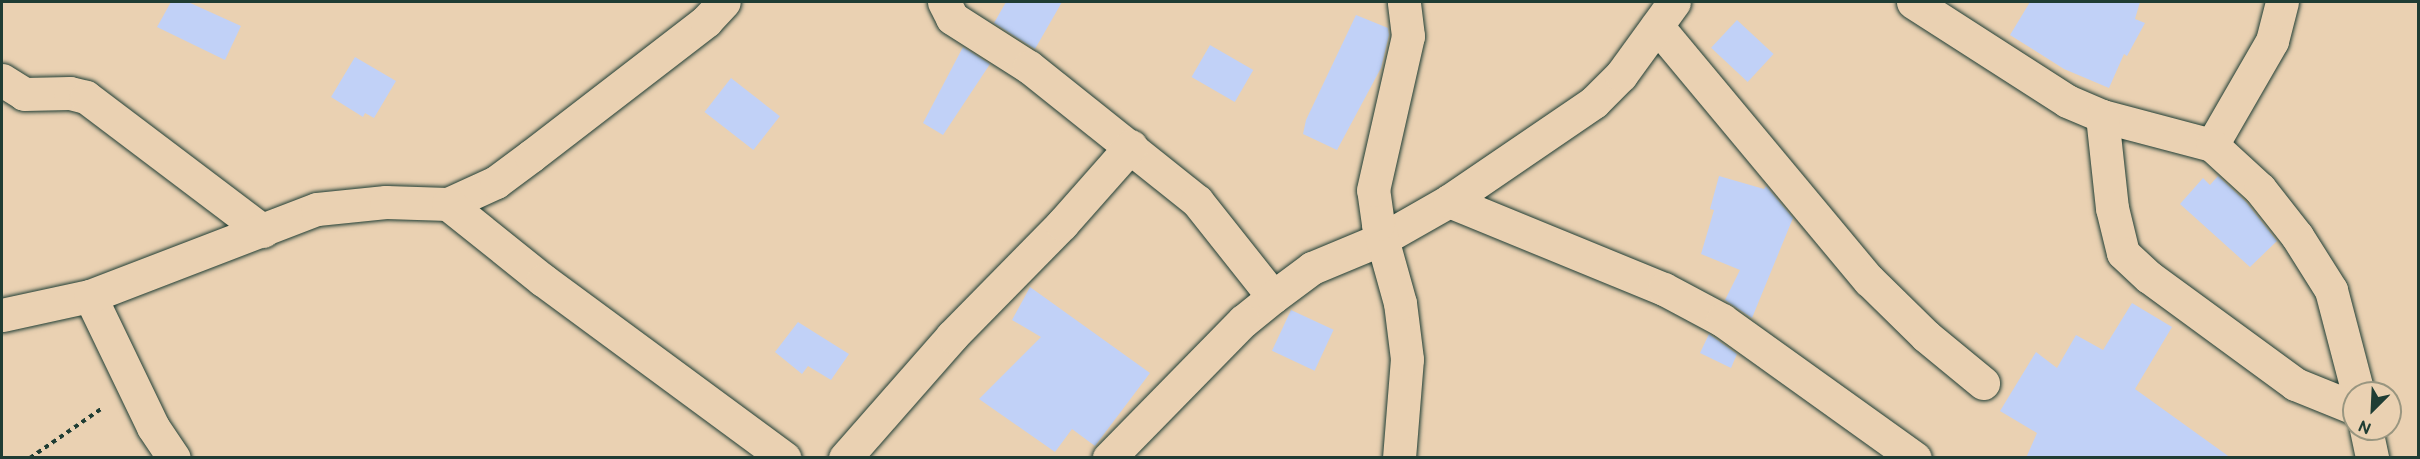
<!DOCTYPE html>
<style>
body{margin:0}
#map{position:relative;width:2420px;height:459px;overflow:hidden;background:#ead1b2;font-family:"Balsamiq Sans",sans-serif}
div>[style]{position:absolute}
.building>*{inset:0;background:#c1d1f7;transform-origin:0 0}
.path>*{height:4px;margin-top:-2px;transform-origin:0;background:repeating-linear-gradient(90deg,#1f3d34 0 4.5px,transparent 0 9px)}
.roads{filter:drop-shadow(0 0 2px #1f3d34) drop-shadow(0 0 2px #1f3d34)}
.street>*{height:33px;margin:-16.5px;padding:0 16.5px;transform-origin:16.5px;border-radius:16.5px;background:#ead1b2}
span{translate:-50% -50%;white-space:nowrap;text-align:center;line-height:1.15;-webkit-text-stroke:4.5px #ead1b2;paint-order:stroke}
.frame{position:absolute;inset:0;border:3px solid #1f3d34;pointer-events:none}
.north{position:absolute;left:2342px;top:381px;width:60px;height:60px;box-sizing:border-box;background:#ead1b2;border:2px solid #999680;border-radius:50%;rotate:204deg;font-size:16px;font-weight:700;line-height:24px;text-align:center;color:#1f3d34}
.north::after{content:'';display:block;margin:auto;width:21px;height:27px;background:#1f3d34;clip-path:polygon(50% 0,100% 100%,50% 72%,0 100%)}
</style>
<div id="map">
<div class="building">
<div style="clip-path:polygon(171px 2px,188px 2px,241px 26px,225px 60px,157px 27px)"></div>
<div style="clip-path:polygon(1006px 2px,1062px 2px,1035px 49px,994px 23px)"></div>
<div style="clip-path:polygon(2030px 2px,2140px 2px,2135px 19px,2145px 23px,2127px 56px,2124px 54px,2109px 88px,2064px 69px,2010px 35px)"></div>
<div style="clip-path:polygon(1356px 15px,1388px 28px,1389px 35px,1381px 68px,1337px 150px,1303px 134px,1306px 120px)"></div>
<div style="left:1737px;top:20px;width:50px;height:38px;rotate:43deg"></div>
<div style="left:1210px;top:45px;width:50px;height:37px;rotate:30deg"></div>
<div style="clip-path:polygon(963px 47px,990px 64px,943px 135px,923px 123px)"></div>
<div style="clip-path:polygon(355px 57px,396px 81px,374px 118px,365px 113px,363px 117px,331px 97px)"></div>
<div style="left:731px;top:78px;width:62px;height:43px;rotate:38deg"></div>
<div style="clip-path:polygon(1719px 176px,1764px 189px,1766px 186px,1793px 218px,1752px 318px,1725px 300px,1740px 270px,1701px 254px,1714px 210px,1710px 209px)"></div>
<div style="clip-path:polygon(2218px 176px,2246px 202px,2277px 241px,2250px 267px,2180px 204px,2203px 178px,2210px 185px)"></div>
<div style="clip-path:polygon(1030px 287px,1150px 373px,1095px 446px,1072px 429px,1055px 452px,979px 399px,1041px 337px,1012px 320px)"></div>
<div style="clip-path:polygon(2132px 303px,2172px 327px,2135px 389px,2231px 458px,2026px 458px,2037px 433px,2000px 411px,2036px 352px,2057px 368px,2076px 335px,2103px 350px)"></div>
<div style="left:1291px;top:310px;width:47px;height:45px;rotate:25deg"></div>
<div style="clip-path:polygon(798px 322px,849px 354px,831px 380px,808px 366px,802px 374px,775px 352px)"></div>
<div style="clip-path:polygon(1709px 334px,1737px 354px,1731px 368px,1700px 353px)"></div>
</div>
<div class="path">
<div style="left:30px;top:458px;width:86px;rotate:-34.6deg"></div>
</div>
<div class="roads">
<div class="street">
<div style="left:944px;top:2px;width:18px;rotate:63deg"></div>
<div style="left:952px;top:18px;width:91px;rotate:32.5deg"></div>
<div style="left:1029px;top:67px;width:215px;rotate:38.6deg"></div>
<div style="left:1197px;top:201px;width:122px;rotate:51.6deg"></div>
<div style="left:1273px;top:297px;width:38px;rotate:141deg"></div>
<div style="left:1243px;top:321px;width:192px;rotate:134.4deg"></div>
<div style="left:1913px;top:2px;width:183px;rotate:32.7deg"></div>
<div style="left:2067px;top:101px;width:38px;rotate:23deg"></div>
<div style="left:2102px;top:116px;width:114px;rotate:14.8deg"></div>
<div style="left:2282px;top:2px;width:40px;rotate:104.4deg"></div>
<div style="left:2272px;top:41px;width:120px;rotate:120deg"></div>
<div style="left:2212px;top:145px;width:65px;rotate:42.5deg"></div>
<div style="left:2260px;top:189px;width:60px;rotate:51.8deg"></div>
<div style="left:2297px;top:236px;width:64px;rotate:57.8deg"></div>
<div style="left:2331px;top:290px;width:106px;rotate:75.3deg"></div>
<div style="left:1657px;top:26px;width:331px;rotate:50.2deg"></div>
<div style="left:1869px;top:280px;width:80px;rotate:44.5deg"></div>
<div style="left:1926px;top:336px;width:74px;rotate:39.5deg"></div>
<div style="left:2px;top:80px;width:26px;rotate:32deg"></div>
<div style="left:24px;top:94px;width:46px;rotate:-1.2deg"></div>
<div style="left:70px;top:93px;width:16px;rotate:14deg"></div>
<div style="left:86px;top:97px;width:222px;rotate:37.1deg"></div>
<div style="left:2102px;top:116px;width:93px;rotate:83.8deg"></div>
<div style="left:2112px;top:208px;width:46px;rotate:76.3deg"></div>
<div style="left:2123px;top:253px;width:35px;rotate:43deg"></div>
<div style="left:2149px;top:277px;width:181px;rotate:36.2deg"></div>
<div style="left:2295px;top:384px;width:64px;rotate:22.1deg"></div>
<div style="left:1449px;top:201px;width:232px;rotate:22.3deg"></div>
<div style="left:1664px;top:289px;width:66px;rotate:28.1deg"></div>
<div style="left:1722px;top:320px;width:237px;rotate:35.6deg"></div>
<div style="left:448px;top:204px;width:53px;rotate:-24.6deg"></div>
<div style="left:496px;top:182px;width:44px;rotate:-36.6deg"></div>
<div style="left:531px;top:156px;width:221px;rotate:-37.6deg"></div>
<div style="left:706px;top:21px;width:26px;rotate:-47deg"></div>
<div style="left:90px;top:296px;width:145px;rotate:64.3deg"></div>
<div style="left:153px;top:427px;width:37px;rotate:56deg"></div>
<div style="left:1273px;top:297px;width:49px;rotate:-36.6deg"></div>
<div style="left:1312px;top:268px;width:78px;rotate:-22.6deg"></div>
<div style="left:1384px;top:238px;width:75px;rotate:-29.6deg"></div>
<div style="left:1449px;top:201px;width:176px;rotate:-34.3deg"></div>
<div style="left:1594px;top:102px;width:38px;rotate:-45deg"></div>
<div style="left:1621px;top:75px;width:90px;rotate:-54deg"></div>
<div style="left:2px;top:315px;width:90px;rotate:-12.2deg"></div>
<div style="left:90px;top:296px;width:243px;rotate:-21deg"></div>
<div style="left:317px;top:209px;width:69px;rotate:-5.8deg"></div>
<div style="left:386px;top:202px;width:62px;rotate:1.8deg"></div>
<div style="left:448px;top:204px;width:122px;rotate:38.7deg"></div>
<div style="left:543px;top:280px;width:300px;rotate:36.4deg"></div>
<div style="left:2366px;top:429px;width:30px;rotate:78deg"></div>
<div style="left:845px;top:458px;width:162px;rotate:-48.7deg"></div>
<div style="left:952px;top:336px;width:157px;rotate:-45.5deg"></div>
<div style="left:1062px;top:224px;width:104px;rotate:-48.5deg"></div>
<div style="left:1399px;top:458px;width:99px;rotate:-85.4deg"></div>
<div style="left:1407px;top:359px;width:56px;rotate:-97.1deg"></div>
<div style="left:1400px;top:303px;width:82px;rotate:-105.6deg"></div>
<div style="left:1378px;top:224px;width:34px;rotate:-98deg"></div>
<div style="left:1373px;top:190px;width:158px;rotate:-77.2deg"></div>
<div style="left:1408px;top:36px;width:34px;rotate:-97deg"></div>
</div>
</div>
<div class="frame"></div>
<div class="north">N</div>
</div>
